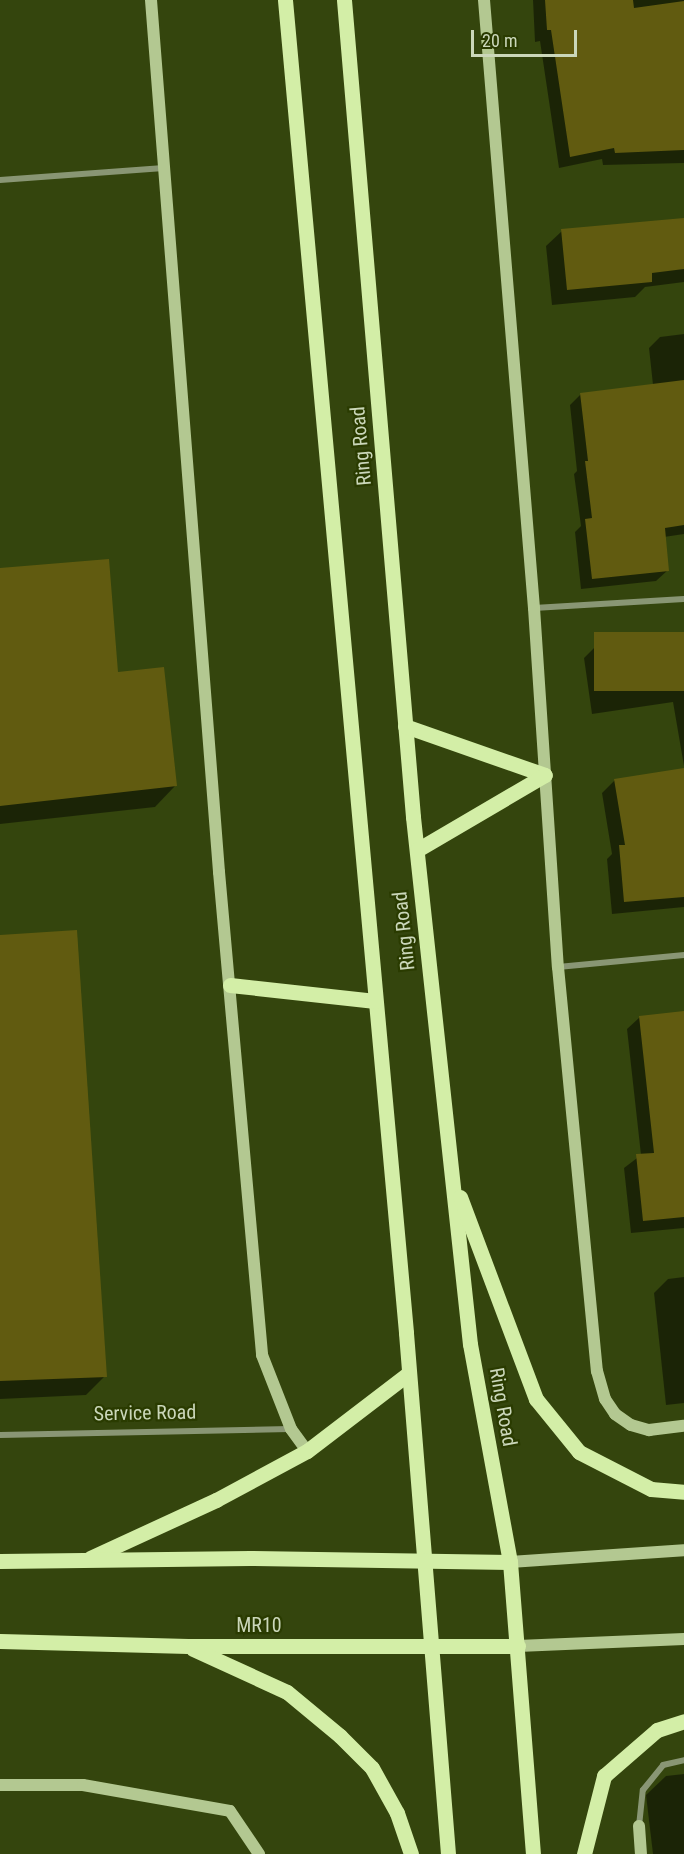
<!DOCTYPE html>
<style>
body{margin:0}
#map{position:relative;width:684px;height:1854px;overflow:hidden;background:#34450d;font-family:"Roboto Condensed",sans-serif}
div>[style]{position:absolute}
.shadow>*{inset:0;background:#0007}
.building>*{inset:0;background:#615b10;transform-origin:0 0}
.street>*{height:6px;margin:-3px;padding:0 3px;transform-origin:3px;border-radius:3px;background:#899674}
.secondary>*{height:12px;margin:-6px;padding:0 6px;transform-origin:6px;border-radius:6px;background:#b3c891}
.primary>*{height:15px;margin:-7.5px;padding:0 7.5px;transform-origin:7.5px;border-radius:7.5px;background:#d3eea7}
span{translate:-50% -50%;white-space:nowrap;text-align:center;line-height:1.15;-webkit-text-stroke:4.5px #2a3b00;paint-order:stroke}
.street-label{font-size:20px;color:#cbd7ba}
.scale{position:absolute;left:471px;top:30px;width:106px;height:27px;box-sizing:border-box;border:3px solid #cbd7ba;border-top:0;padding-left:8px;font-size:18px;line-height:21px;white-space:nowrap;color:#cbd7ba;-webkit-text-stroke:4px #2a3b00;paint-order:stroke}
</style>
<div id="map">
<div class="shadow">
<div style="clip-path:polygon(533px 0,684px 0,684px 163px,603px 165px,602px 159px,559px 168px,540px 41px,535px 42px)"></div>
<div style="clip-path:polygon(684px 219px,684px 282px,645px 287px,635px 297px,552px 305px,546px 246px,562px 231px)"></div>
<div style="clip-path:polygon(684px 334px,684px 534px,664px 537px,668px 570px,656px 581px,581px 589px,575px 532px,581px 526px,574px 474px,577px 471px,570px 405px,581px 394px,653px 385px,649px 348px,660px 337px)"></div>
<div style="clip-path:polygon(0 569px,116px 674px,175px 786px,155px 807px,0 824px)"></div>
<div style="clip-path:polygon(684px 633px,684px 766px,673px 702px,592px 714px,584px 658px,596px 646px)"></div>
<div style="clip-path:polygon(684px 770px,684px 907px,612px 914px,607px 859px,612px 854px,602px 793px,615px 780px)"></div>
<div style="clip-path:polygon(0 936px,105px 1376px,86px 1395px,0 1399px)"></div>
<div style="clip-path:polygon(684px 1012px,684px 1228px,631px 1233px,624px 1168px,641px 1155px,627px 1029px,640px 1017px)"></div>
<div style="clip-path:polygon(684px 1277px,684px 1403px,666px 1405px,654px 1293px,668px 1279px)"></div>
<div style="clip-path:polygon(684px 1774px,684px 1854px,653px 1854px,646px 1795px,666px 1776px)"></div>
</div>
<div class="building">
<div style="clip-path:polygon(545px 0,633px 0,634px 8px,684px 1px,684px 150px,615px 153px,614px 148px,570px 157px,551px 30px,547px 30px)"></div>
<div style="clip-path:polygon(684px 218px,684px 269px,652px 273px,652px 282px,567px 290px,561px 229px)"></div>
<div style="clip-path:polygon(684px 380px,684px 525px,665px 528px,669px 571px,592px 579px,585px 519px,592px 518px,585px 461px,588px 461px,580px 393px)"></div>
<div style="clip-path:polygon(109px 559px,118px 672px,164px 667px,177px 786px,0 806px,0 568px)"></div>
<div style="left:684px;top:632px;width:59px;height:90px;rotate:90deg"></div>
<div style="clip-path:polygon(684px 768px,684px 897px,624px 902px,619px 845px,625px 845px,614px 779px)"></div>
<div style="clip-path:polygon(77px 930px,107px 1377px,0 1381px,0 935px)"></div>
<div style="clip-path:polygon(684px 1011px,684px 1217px,643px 1221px,636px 1154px,654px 1153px,639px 1016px)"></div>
</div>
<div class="street">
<div style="left:0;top:180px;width:164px;rotate:-4.2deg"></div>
<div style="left:534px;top:608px;width:150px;rotate:-3.4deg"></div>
<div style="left:558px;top:967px;width:127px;rotate:-5.4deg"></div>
<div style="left:0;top:1435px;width:290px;rotate:-1.2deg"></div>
<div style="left:639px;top:1826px;width:36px;rotate:-84deg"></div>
<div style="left:643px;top:1790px;width:32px;rotate:-51deg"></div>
<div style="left:663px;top:1765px;width:22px;rotate:-13deg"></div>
</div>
<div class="secondary">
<div style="left:151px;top:0;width:875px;rotate:85.54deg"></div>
<div style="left:219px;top:872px;width:485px;rotate:84.9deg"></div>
<div style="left:262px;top:1355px;width:79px;rotate:68.6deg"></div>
<div style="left:291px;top:1429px;width:27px;rotate:54deg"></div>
<div style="left:484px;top:0;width:610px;rotate:85.3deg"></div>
<div style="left:534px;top:608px;width:360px;rotate:86.2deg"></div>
<div style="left:558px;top:967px;width:406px;rotate:84.5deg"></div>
<div style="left:597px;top:1371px;width:29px;rotate:74deg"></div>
<div style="left:605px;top:1399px;width:18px;rotate:56deg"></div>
<div style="left:615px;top:1414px;width:19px;rotate:35deg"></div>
<div style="left:631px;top:1425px;width:19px;rotate:16deg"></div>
<div style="left:649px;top:1430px;width:35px;rotate:-7deg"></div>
<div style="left:510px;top:1562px;width:174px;rotate:-3.9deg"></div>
<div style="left:518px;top:1646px;width:166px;rotate:-2.4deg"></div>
<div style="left:0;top:1785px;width:83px"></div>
<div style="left:83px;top:1785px;width:149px;rotate:10deg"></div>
<div style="left:230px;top:1811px;width:52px;rotate:56deg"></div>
<div style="left:639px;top:1826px;width:28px;rotate:86deg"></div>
</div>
<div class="primary">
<div style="left:285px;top:0;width:1338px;rotate:84.81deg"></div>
<div style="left:406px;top:1333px;width:523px;rotate:85.39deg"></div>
<div style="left:344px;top:0;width:820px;rotate:85.17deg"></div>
<div style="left:413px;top:817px;width:530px;rotate:83.83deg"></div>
<div style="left:470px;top:1344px;width:222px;rotate:79.6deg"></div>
<div style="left:510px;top:1562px;width:293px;rotate:85.5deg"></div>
<div style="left:405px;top:726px;width:148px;rotate:19.3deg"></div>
<div style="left:417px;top:850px;width:148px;rotate:-30.4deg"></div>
<div style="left:230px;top:985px;width:146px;rotate:6.3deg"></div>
<div style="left:460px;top:1197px;width:216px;rotate:69.4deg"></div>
<div style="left:536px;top:1399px;width:68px;rotate:50.9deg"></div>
<div style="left:579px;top:1452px;width:81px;rotate:27.2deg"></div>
<div style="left:651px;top:1489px;width:33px;rotate:5deg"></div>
<div style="left:90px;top:1558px;width:139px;rotate:-24.7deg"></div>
<div style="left:216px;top:1500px;width:103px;rotate:-28.3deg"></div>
<div style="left:307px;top:1451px;width:128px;rotate:-37.4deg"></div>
<div style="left:0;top:1561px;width:250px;rotate:-0.7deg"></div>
<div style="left:250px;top:1558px;width:260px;rotate:0.9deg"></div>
<div style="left:0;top:1641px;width:188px;rotate:1.5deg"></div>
<div style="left:188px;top:1646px;width:330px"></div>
<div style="left:193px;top:1649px;width:103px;rotate:24.6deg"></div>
<div style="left:287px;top:1692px;width:69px;rotate:39.7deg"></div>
<div style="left:340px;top:1736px;width:45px;rotate:45deg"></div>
<div style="left:372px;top:1768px;width:51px;rotate:60.9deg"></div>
<div style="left:397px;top:1813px;width:43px;rotate:71.1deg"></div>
<div style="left:584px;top:1854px;width:81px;rotate:-75.6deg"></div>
<div style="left:604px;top:1776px;width:70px;rotate:-41deg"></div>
<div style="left:657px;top:1730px;width:28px;rotate:-18deg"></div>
</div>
<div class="street-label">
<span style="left:361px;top:446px;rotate:-95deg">Ring Road</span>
<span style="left:404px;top:931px;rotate:-96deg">Ring Road</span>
<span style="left:503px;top:1407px;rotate:80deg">Ring Road</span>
<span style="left:145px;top:1413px;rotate:-1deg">Service Road</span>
<span style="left:259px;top:1625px">MR10</span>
</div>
<div class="scale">20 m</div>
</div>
